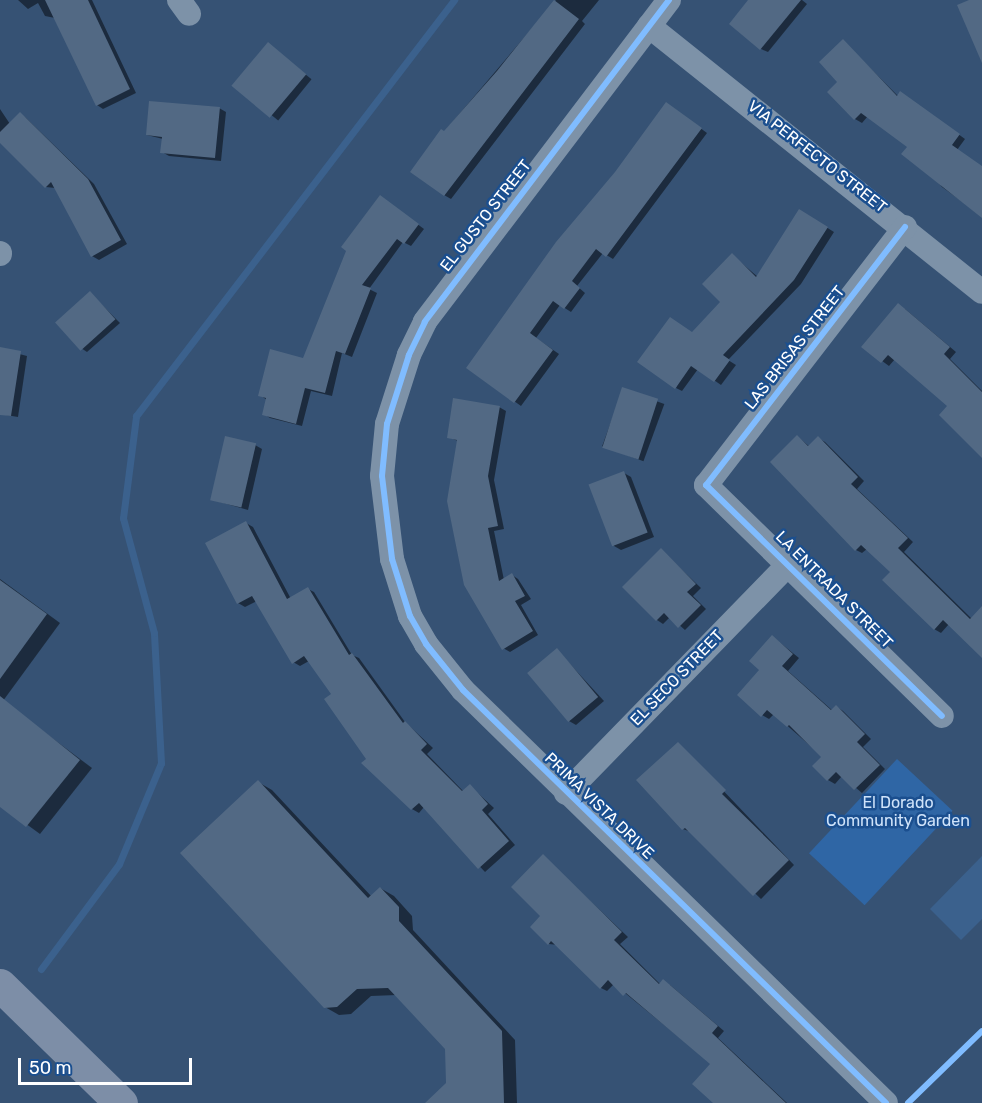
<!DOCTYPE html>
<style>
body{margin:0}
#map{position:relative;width:982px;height:1103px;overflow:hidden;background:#365274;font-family:Rubik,sans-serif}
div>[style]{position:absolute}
.green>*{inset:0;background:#2f66a5;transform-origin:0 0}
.water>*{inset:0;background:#3b618d}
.shadow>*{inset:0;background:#0007;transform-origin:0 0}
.stream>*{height:7px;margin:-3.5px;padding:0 3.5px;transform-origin:3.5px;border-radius:3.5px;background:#3b618d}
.building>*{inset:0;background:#526984;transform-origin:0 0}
.street>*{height:24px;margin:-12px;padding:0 12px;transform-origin:12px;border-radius:12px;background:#7d92a8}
.primary>*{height:33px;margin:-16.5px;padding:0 16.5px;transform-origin:16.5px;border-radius:16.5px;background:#7d8ea7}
.cycleway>*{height:6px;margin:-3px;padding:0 3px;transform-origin:3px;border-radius:3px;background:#80bcff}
span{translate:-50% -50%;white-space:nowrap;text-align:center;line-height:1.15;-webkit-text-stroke:5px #1b4f8f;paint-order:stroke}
.street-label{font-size:16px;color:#fff}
.park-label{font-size:16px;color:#cfe3fa}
.scale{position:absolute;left:18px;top:1058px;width:174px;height:27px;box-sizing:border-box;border:3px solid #fff;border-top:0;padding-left:8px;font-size:18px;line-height:21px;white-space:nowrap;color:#fff;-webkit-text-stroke:4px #1b4f8f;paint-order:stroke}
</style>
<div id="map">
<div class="green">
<div style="left:897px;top:759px;width:76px;height:129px;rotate:43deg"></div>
</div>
<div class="water">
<div style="clip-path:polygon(982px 856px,982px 919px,961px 940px,930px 909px)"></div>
</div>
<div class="shadow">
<div style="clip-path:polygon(18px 0,92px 0,136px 93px,103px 109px,97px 105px,55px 18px,45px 16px,38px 3px,28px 9px)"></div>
<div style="clip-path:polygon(556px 0,599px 0,582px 21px,585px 24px,451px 199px,444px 195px,444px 132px)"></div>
<div style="clip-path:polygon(750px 0,802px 0,807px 4px,768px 52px,761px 49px)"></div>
<div style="clip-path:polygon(843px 41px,898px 96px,907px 97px,965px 139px,957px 150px,982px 167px,982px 216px,942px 187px,909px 147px,868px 116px,862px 123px,855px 119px,840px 82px)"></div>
<div style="left:268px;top:44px;width:56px;height:53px;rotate:39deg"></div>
<div style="clip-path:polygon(219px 108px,226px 112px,221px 161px,169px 156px,162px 152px,163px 139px,147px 135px)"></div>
<div style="clip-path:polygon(673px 108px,707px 133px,613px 259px,603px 253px,577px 286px,585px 293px,571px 312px,560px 305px,536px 338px,559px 354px,521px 406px,468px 368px)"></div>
<div style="clip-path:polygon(0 109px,10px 124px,20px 114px,26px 118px,94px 184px,127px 244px,99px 260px,92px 256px,55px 188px,46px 187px,0 141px)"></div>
<div style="clip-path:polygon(381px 197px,424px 229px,411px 246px,403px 242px,369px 289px,377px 293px,352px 357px,342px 353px,332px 396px,311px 391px,302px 426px,270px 418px,264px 414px,267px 400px,260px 395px,304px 360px)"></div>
<div style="clip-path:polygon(800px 211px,834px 232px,801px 284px,728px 360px,736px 365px,721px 385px,698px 369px,682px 391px,676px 388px,693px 334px,722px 302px,732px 255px,758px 277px)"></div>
<div style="clip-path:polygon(90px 293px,120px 323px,87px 352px,81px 348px)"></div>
<div style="clip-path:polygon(905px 309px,956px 352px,950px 359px,982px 391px,982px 454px,949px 406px,895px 359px,889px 366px,863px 347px)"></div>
<div style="clip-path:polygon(0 349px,27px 356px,18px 417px,0 414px)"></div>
<div style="left:623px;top:389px;width:44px;height:61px;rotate:20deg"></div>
<div style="clip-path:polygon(499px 407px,506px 411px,494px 480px,504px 529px,494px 531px,504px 580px,512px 575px,518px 579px,531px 599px,521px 605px,538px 635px,510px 652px,503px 648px,458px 441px,448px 437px)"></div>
<div style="clip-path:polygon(798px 437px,810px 447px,818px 438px,825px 442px,864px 481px,857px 489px,913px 542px,904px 552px,972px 619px,982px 608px,982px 656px,949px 624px,941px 633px,934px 629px,892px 572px,867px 549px,862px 553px,856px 550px)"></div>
<div style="clip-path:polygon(255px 445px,262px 449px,248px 510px,213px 500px)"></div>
<div style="clip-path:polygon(624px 473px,631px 477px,654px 537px,621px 550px,614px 546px)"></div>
<div style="clip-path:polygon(246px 523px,253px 527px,291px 599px,308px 589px,314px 592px,352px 655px,359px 658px,405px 722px,433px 748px,427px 754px,464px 792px,470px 786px,494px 808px,488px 814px,515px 845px,485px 872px,424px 807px,419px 813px,412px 809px,364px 763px,368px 759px,333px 694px,309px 661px,300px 666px,293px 662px,257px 601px,245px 607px,238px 603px)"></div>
<div style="clip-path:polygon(661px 550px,701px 588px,693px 596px,706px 609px,685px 630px,670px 617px,663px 624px,657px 620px)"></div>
<div style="clip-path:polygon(0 579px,60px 623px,0 705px)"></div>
<div style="clip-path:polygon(773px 637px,799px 658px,788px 671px,833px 711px,837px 707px,843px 711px,871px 739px,863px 747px,885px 769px,862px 793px,842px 776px,835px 784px,828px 780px,814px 766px,823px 757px,774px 714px,769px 719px,762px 715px,761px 670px)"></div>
<div style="clip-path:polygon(557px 650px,604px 701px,576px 725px,569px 721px)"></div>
<div style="clip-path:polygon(12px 708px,92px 768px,40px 834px,0 805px,0 723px)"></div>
<div style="clip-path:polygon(678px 743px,794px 865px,761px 899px,691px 832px,683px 829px)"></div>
<div style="clip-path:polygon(258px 782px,272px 790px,372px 897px,380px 888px,394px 896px,412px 916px,413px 930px,515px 1040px,517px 1103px,427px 1103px,448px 1084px,447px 1048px,397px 995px,371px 996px,351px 1014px,339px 1015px,325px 1007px)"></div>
<div style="clip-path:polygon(543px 856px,628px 937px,620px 944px,661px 985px,670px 985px,724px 1031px,718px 1038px,787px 1103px,715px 1103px,712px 1064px,614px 984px,607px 991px,601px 988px,558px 945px,549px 944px,542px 916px)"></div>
</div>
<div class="stream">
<div style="left:41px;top:969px;width:131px;rotate:-53.4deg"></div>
<div style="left:119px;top:864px;width:109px;rotate:-67.4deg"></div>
<div style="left:161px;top:763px;width:130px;rotate:-93.1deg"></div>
<div style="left:154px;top:633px;width:119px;rotate:-105.1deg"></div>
<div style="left:123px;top:518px;width:103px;rotate:-82.7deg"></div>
<div style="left:136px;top:416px;width:524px;rotate:-52.6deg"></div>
</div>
<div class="building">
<div style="clip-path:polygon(45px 0,88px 0,130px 89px,96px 106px)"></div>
<div style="clip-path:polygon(554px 0,579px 19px,444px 196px,410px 172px,441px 129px,444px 131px,497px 71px)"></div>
<div style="clip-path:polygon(748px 0,801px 0,760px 50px,729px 24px)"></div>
<div style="clip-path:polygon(969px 0,982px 0,982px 63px,957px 5px)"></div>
<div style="clip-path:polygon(843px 39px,897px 96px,900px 91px,960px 134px,952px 145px,982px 166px,982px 218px,901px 154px,907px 147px,861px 113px,854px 120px,827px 92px,837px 82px,819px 62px)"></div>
<div style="left:268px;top:42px;width:50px;height:57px;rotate:40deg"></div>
<div style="clip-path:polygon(149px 101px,220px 107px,215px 158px,160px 153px,162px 137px,146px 135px)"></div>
<div style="clip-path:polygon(666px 102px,702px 128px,606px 257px,596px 249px,572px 281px,580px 288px,564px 309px,553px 301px,530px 333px,553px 350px,514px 403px,466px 368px,556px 242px,615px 172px)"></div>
<div style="clip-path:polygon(20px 112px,88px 179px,121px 240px,91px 257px,51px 182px,45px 188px,0 143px,0 132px)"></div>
<div style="clip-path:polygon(380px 195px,419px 224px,404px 244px,397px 239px,362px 285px,371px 288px,345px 354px,336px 351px,325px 393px,305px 388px,296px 424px,262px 415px,266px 398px,258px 396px,270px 349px,303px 358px,346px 251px,341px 247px)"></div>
<div style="clip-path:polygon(799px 209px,828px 227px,794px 280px,723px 355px,730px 360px,714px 382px,691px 366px,675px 389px,637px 362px,670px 317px,692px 332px,720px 302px,702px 284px,732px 253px,756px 277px)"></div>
<div style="left:90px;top:291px;width:38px;height:47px;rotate:48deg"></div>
<div style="clip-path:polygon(898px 303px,950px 347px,944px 354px,982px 392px,982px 458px,939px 415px,947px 406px,888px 355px,881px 363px,861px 347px)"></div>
<div style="clip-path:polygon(0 347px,21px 351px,11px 416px,0 415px)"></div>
<div style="left:622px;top:387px;width:38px;height:64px;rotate:18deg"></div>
<div style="clip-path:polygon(453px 398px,500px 406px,488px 476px,498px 526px,488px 528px,499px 581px,512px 573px,525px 596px,515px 601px,533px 631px,502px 650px,464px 585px,447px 501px,457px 440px,447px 438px)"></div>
<div style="clip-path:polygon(797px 435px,808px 446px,818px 436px,858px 477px,851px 484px,908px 538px,898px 548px,970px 619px,982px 606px,982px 658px,943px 620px,934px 630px,882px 580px,890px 572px,861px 545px,855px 551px,770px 462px)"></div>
<div style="left:225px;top:436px;width:32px;height:66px;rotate:13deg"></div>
<div style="left:624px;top:471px;width:66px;height:38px;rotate:69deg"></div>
<div style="clip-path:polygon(246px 521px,287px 599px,308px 587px,349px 655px,352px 653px,403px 723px,405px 721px,427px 744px,421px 750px,462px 791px,470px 784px,488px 804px,482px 810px,509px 841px,478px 869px,419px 803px,411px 810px,361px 763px,366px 759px,324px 699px,331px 694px,304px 656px,292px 664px,252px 596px,237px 604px,205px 543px)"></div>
<div style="clip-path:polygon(661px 548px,696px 584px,687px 592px,701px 605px,678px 628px,664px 613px,656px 621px,622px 587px)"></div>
<div style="clip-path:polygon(0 580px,47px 614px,0 679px)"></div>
<div style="clip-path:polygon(772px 635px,793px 654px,782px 666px,831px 710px,836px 705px,865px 734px,857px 742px,880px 765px,854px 790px,836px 772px,827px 781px,812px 766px,821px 757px,789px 725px,787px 727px,767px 710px,761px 717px,737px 695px,759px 670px,749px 661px)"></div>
<div style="left:557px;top:648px;width:64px;height:39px;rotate:50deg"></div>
<div style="clip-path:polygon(0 696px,80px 760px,26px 827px,0 807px)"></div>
<div style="clip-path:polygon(678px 742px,726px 790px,722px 794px,789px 860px,753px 896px,685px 828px,682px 830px,636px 780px)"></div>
<div style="clip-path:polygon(258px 780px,368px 898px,380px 887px,399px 907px,399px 921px,502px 1031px,504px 1103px,425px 1103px,446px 1083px,445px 1049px,388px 988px,357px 989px,337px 1007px,324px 1008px,180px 853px)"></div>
<div style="clip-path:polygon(543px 854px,622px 932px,614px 940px,659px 984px,663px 979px,718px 1026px,712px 1033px,786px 1103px,713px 1103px,692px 1084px,710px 1064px,626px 993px,623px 996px,608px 980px,600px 989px,551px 941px,548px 945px,530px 927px,540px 916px,511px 887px)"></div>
</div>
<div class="street">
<div style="left:179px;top:0;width:17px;rotate:54deg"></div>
<div style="left:669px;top:0;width:404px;rotate:127.2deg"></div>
<div style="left:425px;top:322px;width:37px;rotate:116deg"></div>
<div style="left:409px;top:355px;width:72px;rotate:107.7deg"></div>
<div style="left:387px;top:424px;width:52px;rotate:95.5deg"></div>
<div style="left:382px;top:476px;width:84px;rotate:83.1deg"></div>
<div style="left:392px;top:559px;width:60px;rotate:72.5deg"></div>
<div style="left:410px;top:616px;width:32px;rotate:60deg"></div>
<div style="left:426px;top:644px;width:59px;rotate:51.2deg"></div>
<div style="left:463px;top:690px;width:591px;rotate:44.31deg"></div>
<div style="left:649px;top:26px;width:426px;rotate:38.6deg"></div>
<div style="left:905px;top:227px;width:326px;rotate:127.6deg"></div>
<div style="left:706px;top:485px;width:330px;rotate:44.4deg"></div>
<div style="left:0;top:253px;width:1px;rotate:90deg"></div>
<div style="left:566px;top:793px;width:320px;rotate:-45.8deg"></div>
</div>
<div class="primary">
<div style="left:0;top:985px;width:169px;rotate:44.3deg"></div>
</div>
<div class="cycleway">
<div style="left:669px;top:0;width:404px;rotate:127.2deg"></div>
<div style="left:425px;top:322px;width:37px;rotate:116deg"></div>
<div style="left:409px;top:355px;width:72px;rotate:107.7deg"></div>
<div style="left:387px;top:424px;width:52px;rotate:95.5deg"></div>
<div style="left:382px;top:476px;width:84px;rotate:83.1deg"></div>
<div style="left:392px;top:559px;width:60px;rotate:72.5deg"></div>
<div style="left:410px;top:616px;width:32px;rotate:60deg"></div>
<div style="left:426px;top:644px;width:59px;rotate:51.2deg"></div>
<div style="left:463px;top:690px;width:591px;rotate:44.31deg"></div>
<div style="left:905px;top:227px;width:326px;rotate:127.6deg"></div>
<div style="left:706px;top:485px;width:330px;rotate:44.4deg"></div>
<div style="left:908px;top:1103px;width:103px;rotate:-44.2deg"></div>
</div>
<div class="street-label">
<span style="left:817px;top:157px;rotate:38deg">VIA PERFECTO STREET</span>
<span style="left:486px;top:216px;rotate:-52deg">EL GUSTO STREET</span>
<span style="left:795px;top:348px;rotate:-52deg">LAS BRISAS STREET</span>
<span style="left:834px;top:590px;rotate:45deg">LA ENTRADA STREET</span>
<span style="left:677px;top:678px;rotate:-46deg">EL SECO STREET</span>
<span style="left:599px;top:806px;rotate:44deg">PRIMA VISTA DRIVE</span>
</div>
<div class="park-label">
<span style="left:898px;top:812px">El Dorado<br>Community Garden</span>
</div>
<div class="scale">50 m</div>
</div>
